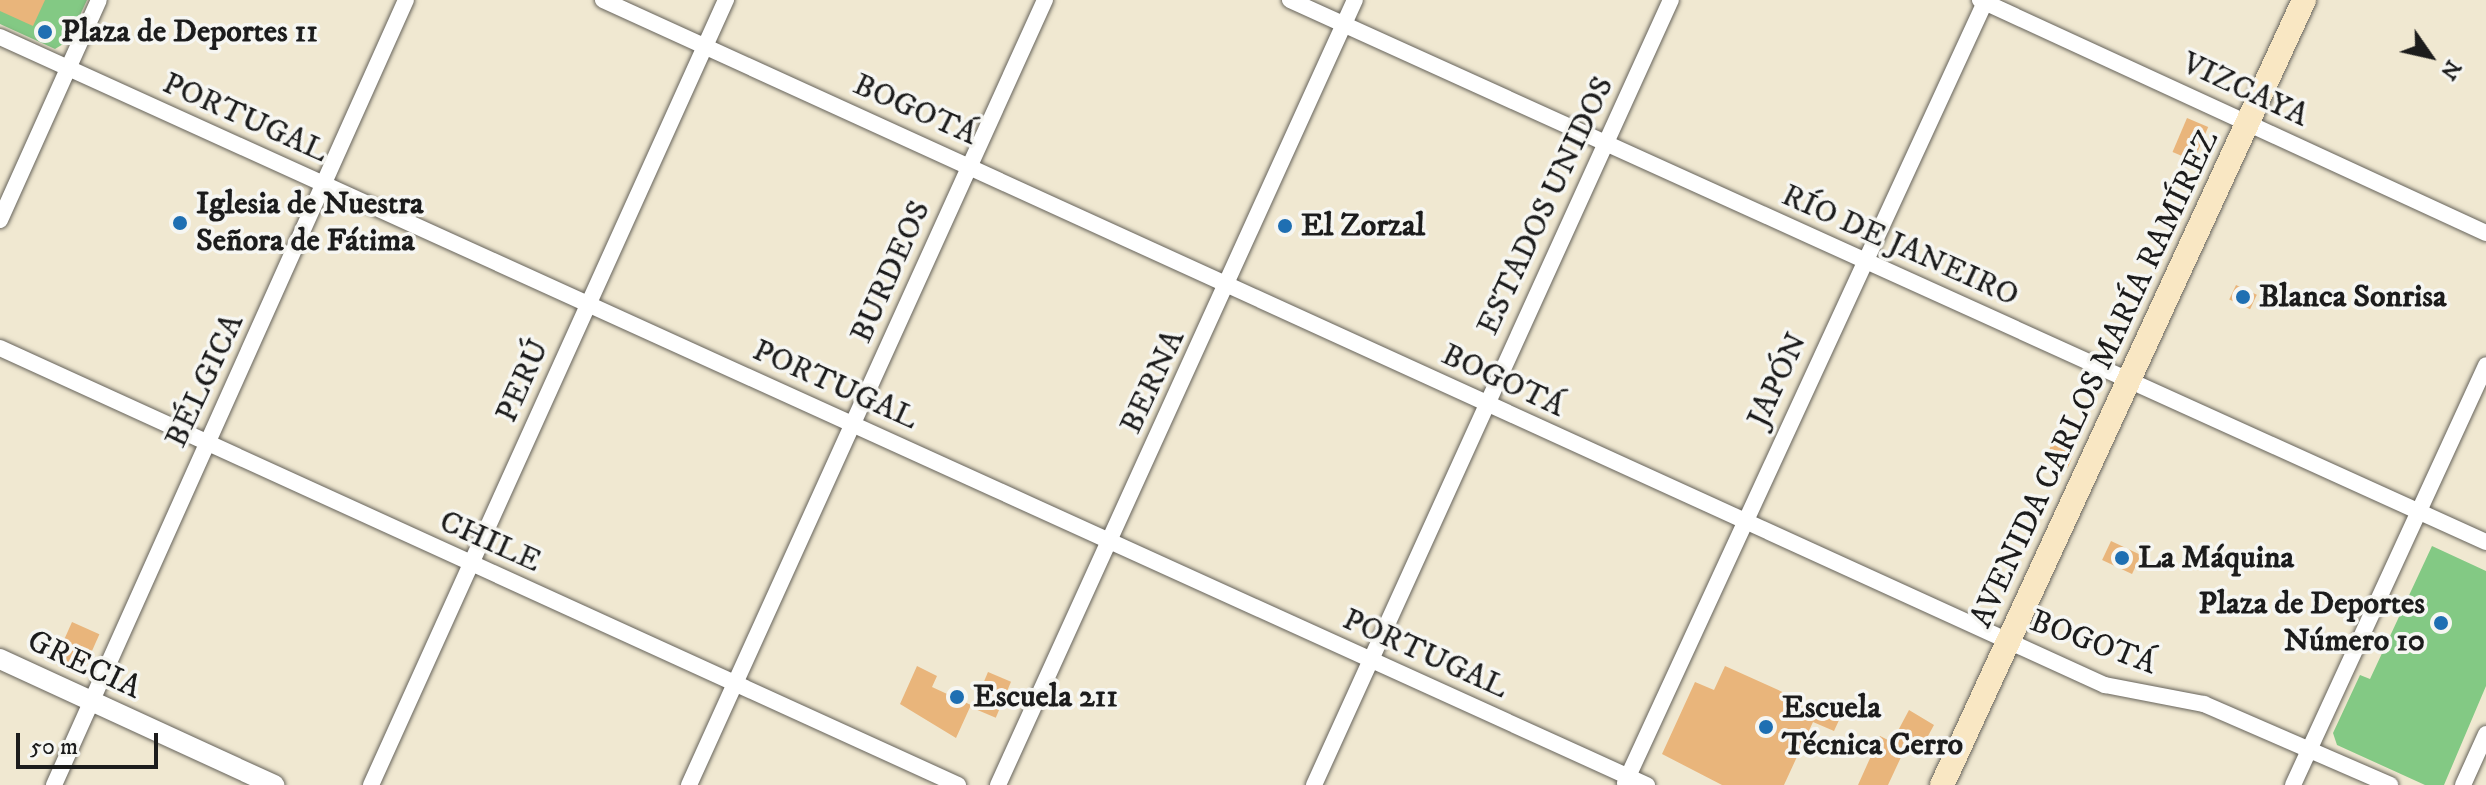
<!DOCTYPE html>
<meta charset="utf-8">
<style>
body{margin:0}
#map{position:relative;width:2486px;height:785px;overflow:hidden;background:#f0e8d1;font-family:"IM FELL DW Pica",serif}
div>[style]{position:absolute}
.green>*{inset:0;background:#83c984}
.building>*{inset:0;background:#e9b57b;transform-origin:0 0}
.roads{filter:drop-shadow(0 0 2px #66635b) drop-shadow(0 0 2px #66635b)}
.minor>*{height:16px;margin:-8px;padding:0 8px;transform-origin:8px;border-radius:8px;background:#fff}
.tertiary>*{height:20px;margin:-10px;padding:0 10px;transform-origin:10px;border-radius:10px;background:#fff}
.secondary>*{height:24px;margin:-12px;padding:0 12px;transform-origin:12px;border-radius:12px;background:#f9e7c3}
.dots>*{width:22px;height:22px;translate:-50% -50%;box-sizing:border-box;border:4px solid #f6f6f2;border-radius:50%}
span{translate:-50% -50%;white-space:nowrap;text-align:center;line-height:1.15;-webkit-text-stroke:7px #f6f6f2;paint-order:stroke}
.poi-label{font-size:32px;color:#1c1c1c;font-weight:700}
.left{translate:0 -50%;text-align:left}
.right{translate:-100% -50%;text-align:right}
.street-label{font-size:32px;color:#1c1c1c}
.north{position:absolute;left:2390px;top:16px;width:80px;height:80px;-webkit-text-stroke:6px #f6f6f2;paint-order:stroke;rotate:124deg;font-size:22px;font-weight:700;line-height:32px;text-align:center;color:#1c1c1c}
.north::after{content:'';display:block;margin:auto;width:28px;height:36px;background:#1c1c1c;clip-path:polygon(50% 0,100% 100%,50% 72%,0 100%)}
.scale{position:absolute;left:16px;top:733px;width:142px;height:36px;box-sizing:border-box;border:4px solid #1c1c1c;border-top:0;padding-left:10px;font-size:24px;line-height:28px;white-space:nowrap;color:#1c1c1c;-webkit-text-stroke:6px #f6f6f2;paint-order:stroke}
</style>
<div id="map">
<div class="green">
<div style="clip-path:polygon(0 0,87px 0,68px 41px,55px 49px,0 24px)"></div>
<div style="clip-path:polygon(2432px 546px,2486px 571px,2486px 686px,2444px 785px,2425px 785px,2337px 745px,2333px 733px,2360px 675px,2370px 679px)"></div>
</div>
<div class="building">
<div style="clip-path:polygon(0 0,45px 0,33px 26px,0 11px)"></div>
<div style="left:2187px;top:118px;width:23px;height:37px;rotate:23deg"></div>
<div style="left:2236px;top:285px;width:23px;height:16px;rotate:25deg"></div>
<div style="left:2052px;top:443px;width:24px;height:17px;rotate:22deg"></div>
<div style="left:2111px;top:541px;width:33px;height:21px;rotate:25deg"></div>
<div style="left:72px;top:622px;width:30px;height:44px;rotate:24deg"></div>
<div style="clip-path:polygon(917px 666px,937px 676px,932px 687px,971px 705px,956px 738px,900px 704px)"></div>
<div style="clip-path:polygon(1725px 666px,1840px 718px,1834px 731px,1813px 722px,1784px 785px,1722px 785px,1662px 754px,1695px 682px,1714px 690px)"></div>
<div style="left:988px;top:672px;width:25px;height:39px;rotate:23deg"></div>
<div style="clip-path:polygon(1909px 710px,1934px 725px,1922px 747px,1909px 740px,1888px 785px,1858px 785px,1880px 736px,1892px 742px)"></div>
</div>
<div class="roads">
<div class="minor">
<div style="left:603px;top:0;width:1651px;rotate:24.52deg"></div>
<div style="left:2105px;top:685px;width:101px;rotate:10.9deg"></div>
<div style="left:2204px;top:704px;width:203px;rotate:23.5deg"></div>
<div style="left:1290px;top:0;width:1313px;rotate:24.38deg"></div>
<div style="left:1980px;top:0;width:557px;rotate:24.72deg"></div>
<div style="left:0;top:37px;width:1809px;rotate:24.43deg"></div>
<div style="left:0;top:220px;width:241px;rotate:-65.8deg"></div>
<div style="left:0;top:348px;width:1053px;rotate:24.52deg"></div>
<div style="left:1625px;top:783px;width:862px;rotate:-65.25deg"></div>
<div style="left:54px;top:785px;width:860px;rotate:-65.85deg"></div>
<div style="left:371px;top:785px;width:862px;rotate:-65.67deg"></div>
<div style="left:689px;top:785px;width:862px;rotate:-65.61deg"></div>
<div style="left:998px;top:785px;width:862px;rotate:-65.55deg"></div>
<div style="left:1314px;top:785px;width:862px;rotate:-65.55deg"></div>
<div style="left:2293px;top:785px;width:462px;rotate:-65.3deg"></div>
<div style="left:2463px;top:785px;width:56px;rotate:-65.7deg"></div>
</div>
<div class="tertiary">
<div style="left:0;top:659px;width:302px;rotate:24.7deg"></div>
</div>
<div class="secondary">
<div style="left:1942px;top:785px;width:864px;rotate:-65.24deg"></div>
</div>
</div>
<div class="dots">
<div style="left:45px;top:32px;background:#1f6fb2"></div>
<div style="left:180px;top:223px;background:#1f6fb2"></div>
<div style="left:1285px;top:226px;background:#1f6fb2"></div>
<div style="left:2243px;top:297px;background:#1f6fb2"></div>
<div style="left:2122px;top:558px;background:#1f6fb2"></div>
<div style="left:2441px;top:623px;background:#1f6fb2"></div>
<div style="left:957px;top:697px;background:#1f6fb2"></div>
<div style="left:1766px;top:727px;background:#1f6fb2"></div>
</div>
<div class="poi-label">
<span class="left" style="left:61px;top:32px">Plaza de Deportes 11</span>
<span class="left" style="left:196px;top:223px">Iglesia de Nuestra<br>Señora de Fátima</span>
<span class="left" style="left:1301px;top:226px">El Zorzal</span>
<span class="left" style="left:2259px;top:297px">Blanca Sonrisa</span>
<span class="left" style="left:2138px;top:558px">La Máquina</span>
<span class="right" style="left:2425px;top:623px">Plaza de Deportes<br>Número 10</span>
<span class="left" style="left:973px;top:697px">Escuela 211</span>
<span class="left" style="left:1782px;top:727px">Escuela<br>Técnica Cerro</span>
</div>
<div class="street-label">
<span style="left:2245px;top:90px;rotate:25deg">VIZCAYA</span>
<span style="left:915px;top:110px;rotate:24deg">BOGOTÁ</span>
<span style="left:245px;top:118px;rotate:24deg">PORTUGAL</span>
<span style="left:1546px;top:206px;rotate:-65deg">ESTADOS UNIDOS</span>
<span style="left:1900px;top:246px;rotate:24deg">RÍO DE JANEIRO</span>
<span style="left:891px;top:272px;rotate:-66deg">BURDEOS</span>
<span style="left:2095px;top:379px;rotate:-65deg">AVENIDA CARLOS MARÍA RAMÍREZ</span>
<span style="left:1778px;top:380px;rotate:-65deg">JAPÓN</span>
<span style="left:205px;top:381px;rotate:-65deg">BÉLGICA</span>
<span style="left:523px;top:381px;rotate:-66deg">PERÚ</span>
<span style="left:1503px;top:381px;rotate:25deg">BOGOTÁ</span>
<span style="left:1153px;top:382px;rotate:-65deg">BERNA</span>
<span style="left:835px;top:385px;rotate:24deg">PORTUGAL</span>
<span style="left:490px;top:542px;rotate:24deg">CHILE</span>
<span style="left:2093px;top:643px;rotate:20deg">BOGOTÁ</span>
<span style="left:1425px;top:654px;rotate:24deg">PORTUGAL</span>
<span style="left:84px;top:665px;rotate:25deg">GRECIA</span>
</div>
<div class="north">N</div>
<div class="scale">50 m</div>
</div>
